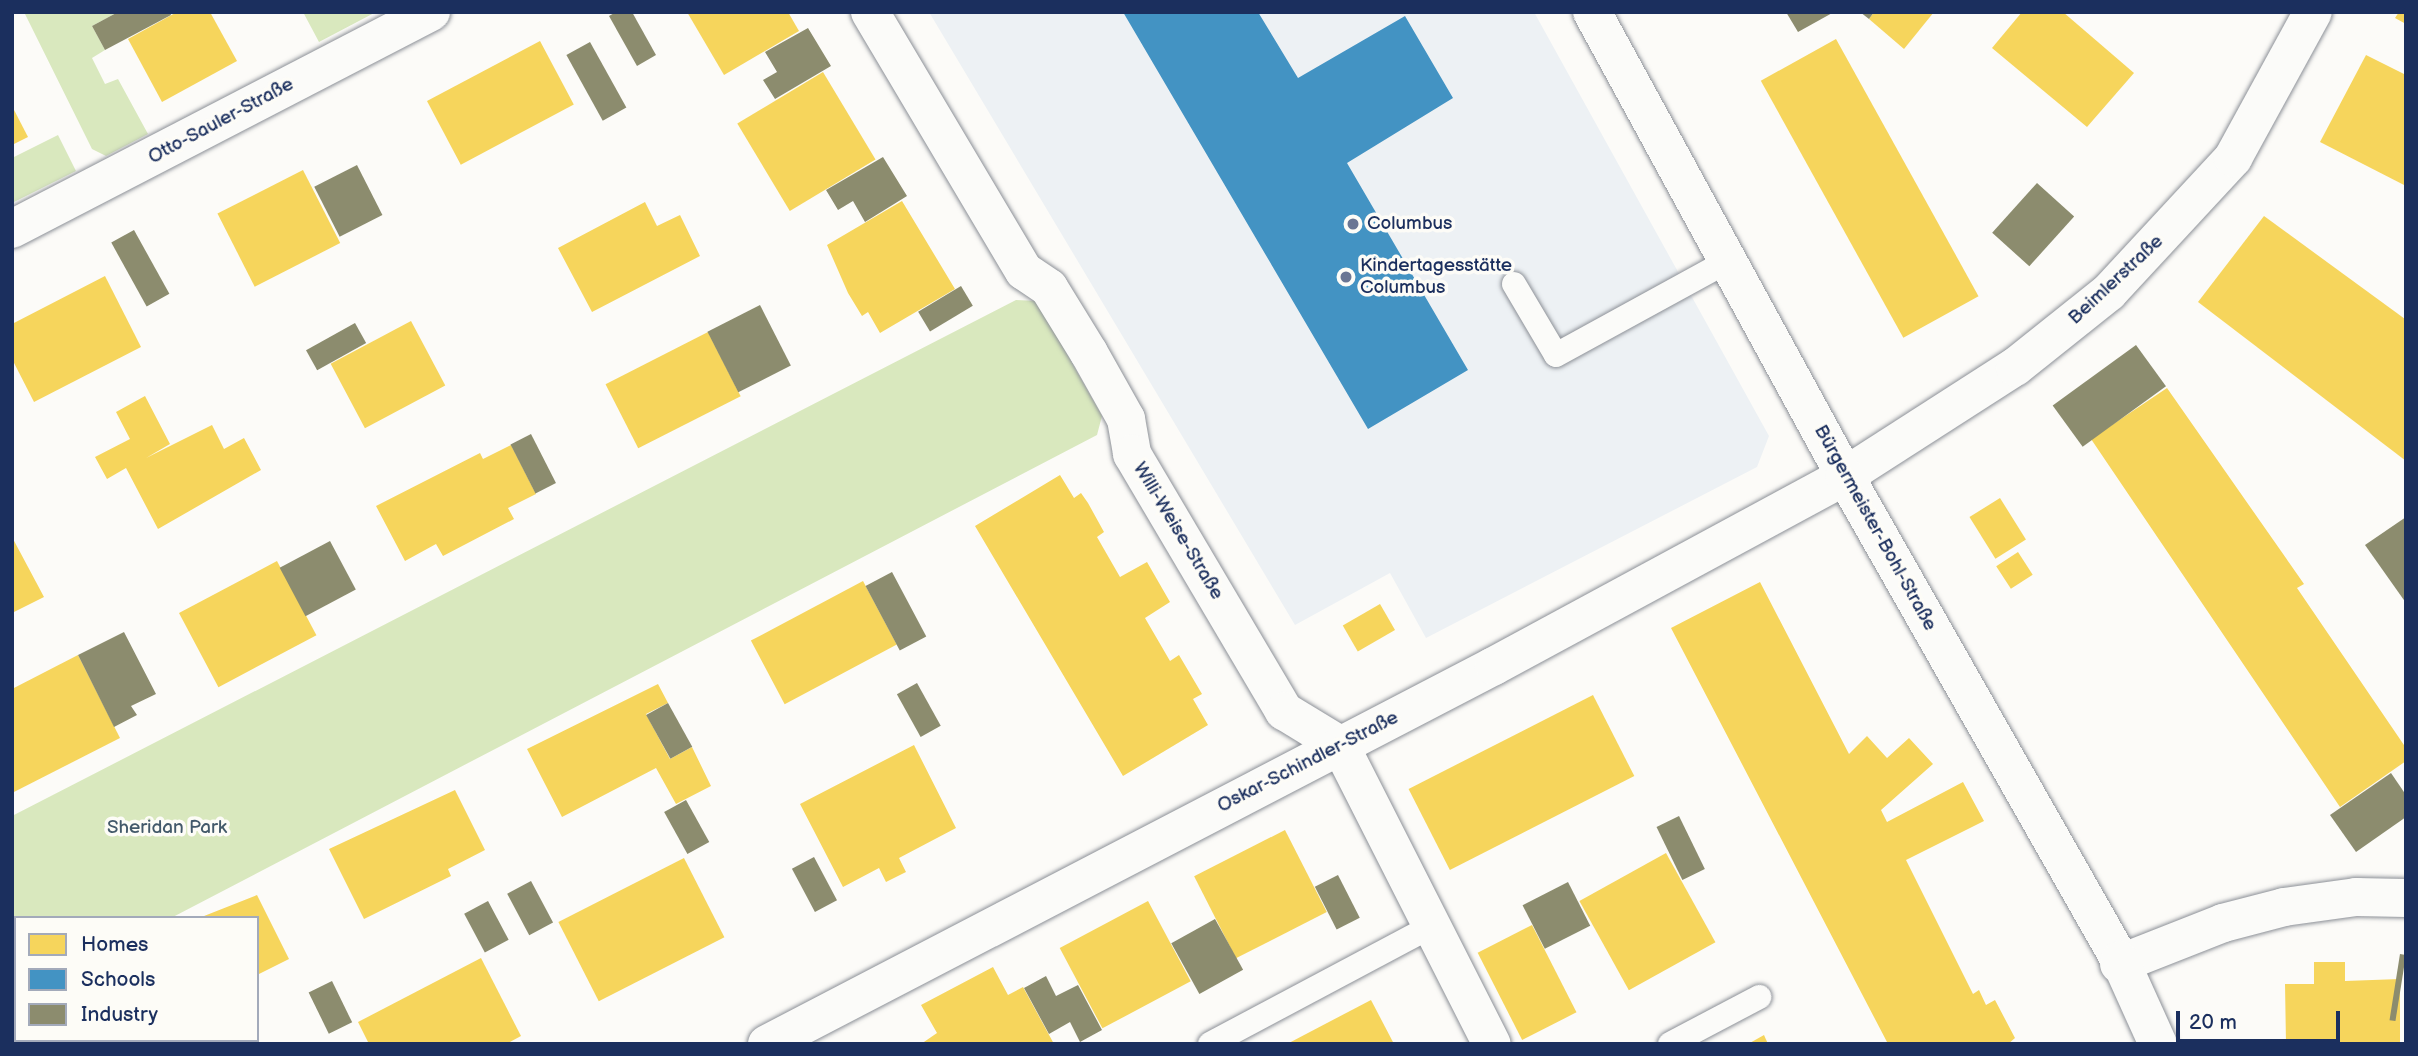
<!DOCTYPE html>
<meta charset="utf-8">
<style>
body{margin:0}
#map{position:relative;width:2418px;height:1056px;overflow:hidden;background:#fcfbf8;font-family:"Balsamiq Sans",sans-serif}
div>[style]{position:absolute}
.built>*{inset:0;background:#edf1f4}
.green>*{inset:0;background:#d9e8be}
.homes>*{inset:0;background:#f6d55c;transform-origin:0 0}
.schools>*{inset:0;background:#4393c3}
.industry>*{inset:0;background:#8c8c6e;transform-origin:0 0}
.roads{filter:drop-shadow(0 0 2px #8c9097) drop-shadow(0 0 2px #8c9097)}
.service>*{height:24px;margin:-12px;padding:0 12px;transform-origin:12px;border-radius:12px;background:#fbfbf9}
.minor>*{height:38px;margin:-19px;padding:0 19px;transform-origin:19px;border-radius:19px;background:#fbfbf9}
.tertiary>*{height:38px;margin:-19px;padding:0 19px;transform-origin:19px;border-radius:19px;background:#fbfbf9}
.dots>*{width:19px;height:19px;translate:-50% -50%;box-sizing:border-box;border:4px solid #fdfcf7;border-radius:50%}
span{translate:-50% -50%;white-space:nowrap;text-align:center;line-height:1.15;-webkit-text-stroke:7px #fdfcf7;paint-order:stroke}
.street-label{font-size:19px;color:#1b2f5e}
.poi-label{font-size:19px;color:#1b2f5e}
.left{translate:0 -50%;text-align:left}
.park-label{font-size:19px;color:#43596a}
.frame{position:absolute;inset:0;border:14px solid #1b2f5e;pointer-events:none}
.legend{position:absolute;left:14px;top:916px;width:245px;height:126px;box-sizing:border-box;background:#fdfcf7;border:2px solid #a3aaba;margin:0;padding:9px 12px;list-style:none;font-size:21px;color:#1b2f5e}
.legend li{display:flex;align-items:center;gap:14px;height:35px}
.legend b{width:35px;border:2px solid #a3aaba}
.scale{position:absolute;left:2176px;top:1011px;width:164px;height:32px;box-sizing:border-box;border:4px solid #1b2f5e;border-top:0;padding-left:9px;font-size:21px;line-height:24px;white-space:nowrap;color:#1b2f5e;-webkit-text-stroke:5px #fdfcf7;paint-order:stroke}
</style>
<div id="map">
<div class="built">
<div style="clip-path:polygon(929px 12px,1534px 12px,1769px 436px,1757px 467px,1426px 638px,1390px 573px,1295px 625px)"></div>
</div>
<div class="green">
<div style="clip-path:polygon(24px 12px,118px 12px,92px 26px,105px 50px,92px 58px,105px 84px,118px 79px,148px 134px,106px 156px,92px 149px)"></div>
<div style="clip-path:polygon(303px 12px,376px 12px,319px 42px)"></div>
<div style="clip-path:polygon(58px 135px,76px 171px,12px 203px,12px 158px)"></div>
<div style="clip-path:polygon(1016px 300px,1037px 301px,1102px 416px,1097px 435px,171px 918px,16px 918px,12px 1000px,12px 816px)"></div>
</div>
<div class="homes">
<div style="clip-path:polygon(177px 12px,210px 12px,237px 61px,162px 102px,128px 39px)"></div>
<div style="clip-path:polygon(687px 12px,788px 12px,799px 31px,724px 75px)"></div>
<div style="clip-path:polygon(1874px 12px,1934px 12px,1904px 49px,1869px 19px)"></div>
<div style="clip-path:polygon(2022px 12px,2063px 12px,2134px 73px,2087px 127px,1992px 48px)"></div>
<div style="clip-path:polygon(2399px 12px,2406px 12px,2406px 24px,2395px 18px)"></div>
<div style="left:1836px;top:39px;width:294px;height:86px;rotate:61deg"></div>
<div style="left:540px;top:41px;width:72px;height:128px;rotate:62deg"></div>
<div style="clip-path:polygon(2366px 55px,2406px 75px,2406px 186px,2320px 142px)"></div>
<div style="left:823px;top:72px;width:102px;height:100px;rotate:59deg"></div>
<div style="clip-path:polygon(12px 106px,28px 137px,12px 145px)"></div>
<div style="left:303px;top:170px;width:82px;height:96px;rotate:63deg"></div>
<div style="clip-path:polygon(902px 201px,955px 289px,880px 333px,868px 312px,862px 316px,848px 293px,827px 245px)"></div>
<div style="clip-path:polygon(645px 202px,657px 226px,680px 215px,700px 256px,592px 312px,558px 248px)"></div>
<div style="clip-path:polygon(2264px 216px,2405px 319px,2406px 461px,2198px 302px)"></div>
<div style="clip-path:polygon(105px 276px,141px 347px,34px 402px,12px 359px,12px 324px)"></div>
<div style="left:411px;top:321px;width:73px;height:91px;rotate:62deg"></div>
<div style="left:708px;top:332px;width:72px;height:115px;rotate:63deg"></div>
<div style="clip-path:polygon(2167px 388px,2304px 584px,2297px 588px,2406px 748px,2406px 761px,2340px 807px,2091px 439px)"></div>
<div style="clip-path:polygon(145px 396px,170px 444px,146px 458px,212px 425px,224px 449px,244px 438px,261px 470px,158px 529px,126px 468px,107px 479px,95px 457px,130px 439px,116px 412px)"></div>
<div style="clip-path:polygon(511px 445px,536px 494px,508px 508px,514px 519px,443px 556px,436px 544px,405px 561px,376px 506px,480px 453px,483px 459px)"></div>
<div style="clip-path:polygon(1060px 475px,1074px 498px,1081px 493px,1088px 503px,1104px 532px,1097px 537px,1120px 577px,1147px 562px,1170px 602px,1145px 618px,1170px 661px,1179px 655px,1202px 694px,1193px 699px,1208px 725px,1123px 776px,975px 526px)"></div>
<div style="left:2000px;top:498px;width:49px;height:36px;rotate:58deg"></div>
<div style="clip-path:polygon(12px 537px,44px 597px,12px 613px)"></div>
<div style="left:2018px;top:552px;width:27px;height:26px;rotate:57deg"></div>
<div style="left:277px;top:561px;width:84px;height:111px;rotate:62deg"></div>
<div style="left:863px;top:581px;width:72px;height:127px;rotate:62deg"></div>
<div style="clip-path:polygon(1760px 582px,1849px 754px,1867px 736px,1887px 758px,1909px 738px,1933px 764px,1881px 810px,1887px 822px,1963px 782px,1984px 821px,1906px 860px,1973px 994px,1979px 990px,1986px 1005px,1995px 1000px,2015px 1038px,2008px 1044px,1883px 1044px,1887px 1042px,1671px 628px)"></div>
<div style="left:1380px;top:604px;width:30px;height:43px;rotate:60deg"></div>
<div style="clip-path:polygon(78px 655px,120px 738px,12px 793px,12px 689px)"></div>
<div style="clip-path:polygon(658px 684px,668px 703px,646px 714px,670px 759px,692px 747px,711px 786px,676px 804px,656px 768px,562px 817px,527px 749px)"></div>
<div style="left:1593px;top:695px;width:91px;height:207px;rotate:63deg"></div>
<div style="clip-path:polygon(914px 745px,956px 828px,899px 858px,906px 872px,886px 882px,879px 868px,843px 887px,800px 804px)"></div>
<div style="clip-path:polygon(455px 790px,485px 850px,448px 869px,451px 876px,364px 919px,329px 849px)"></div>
<div style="left:1285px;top:830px;width:92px;height:102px;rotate:63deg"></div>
<div style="left:1666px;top:853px;width:102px;height:99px;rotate:61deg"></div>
<div style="left:684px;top:858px;width:89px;height:141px;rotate:63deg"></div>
<div style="clip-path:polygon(257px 895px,289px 959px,257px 975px,257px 918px,199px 918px)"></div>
<div style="left:1148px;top:901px;width:91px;height:100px;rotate:62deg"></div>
<div style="left:1532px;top:925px;width:98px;height:61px;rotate:63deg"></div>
<div style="clip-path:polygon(481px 958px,521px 1036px,506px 1044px,369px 1044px,358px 1022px)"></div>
<div style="clip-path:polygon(2314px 962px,2345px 962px,2345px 981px,2400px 979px,2400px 1044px,2286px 1044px,2285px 984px,2314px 984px)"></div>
<div style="clip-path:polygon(993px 967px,1008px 995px,1023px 987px,1054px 1044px,921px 1044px,937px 1033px,921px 1005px)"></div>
<div style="clip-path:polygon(1371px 1000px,1394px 1044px,1287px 1044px,1327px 1023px)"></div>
<div style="clip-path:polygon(16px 1016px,16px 1040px,81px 1044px,12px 1044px)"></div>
<div style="clip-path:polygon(1764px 1035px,1768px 1044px,1748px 1044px)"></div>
</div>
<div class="schools">
<div style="clip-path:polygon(1123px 12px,1258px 12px,1298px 78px,1405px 16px,1453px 98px,1347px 163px,1468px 370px,1368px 429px)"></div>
</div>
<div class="industry">
<div style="clip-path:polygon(118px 12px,170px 12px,171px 15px,105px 50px,92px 26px)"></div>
<div style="clip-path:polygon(616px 12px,632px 12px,656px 55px,637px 66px,609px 16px)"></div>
<div style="clip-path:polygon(1786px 12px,1834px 12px,1798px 32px)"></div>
<div style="clip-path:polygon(1860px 12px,1874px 12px,1869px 19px)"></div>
<div style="clip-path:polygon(808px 28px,831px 66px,775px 99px,763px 80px,777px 72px,765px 52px)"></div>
<div style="left:590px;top:42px;width:75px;height:27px;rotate:61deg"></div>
<div style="clip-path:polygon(883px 157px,907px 196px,865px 222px,853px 201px,838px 210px,826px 190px)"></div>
<div style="left:357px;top:165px;width:56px;height:48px;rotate:63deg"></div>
<div style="left:2037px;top:183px;width:50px;height:67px;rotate:42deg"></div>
<div style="left:134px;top:230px;width:73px;height:26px;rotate:61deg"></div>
<div style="left:961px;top:286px;width:23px;height:50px;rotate:59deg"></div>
<div style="left:760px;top:305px;width:68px;height:59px;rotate:63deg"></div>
<div style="left:355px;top:323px;width:23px;height:56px;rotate:61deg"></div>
<div style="left:2136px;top:345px;width:51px;height:103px;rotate:54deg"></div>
<div style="left:531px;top:434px;width:55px;height:23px;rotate:63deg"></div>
<div style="clip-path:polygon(2406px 517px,2406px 603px,2365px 545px)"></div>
<div style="left:330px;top:541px;width:55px;height:57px;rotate:62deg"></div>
<div style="left:892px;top:572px;width:73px;height:30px;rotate:62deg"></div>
<div style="clip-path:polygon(124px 632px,156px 694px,131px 706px,137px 715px,114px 727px,78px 655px)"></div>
<div style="left:917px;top:683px;width:49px;height:23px;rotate:61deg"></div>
<div style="left:668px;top:703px;width:50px;height:25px;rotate:61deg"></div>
<div style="clip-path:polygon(2391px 773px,2406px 795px,2406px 817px,2356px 852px,2330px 815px)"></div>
<div style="left:686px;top:800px;width:48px;height:25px;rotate:61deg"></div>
<div style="left:1679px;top:816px;width:59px;height:25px;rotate:64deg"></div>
<div style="left:814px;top:857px;width:49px;height:25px;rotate:62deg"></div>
<div style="left:1338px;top:875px;width:48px;height:26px;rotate:63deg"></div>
<div style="left:531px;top:881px;width:47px;height:27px;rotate:62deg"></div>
<div style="left:1568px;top:882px;width:49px;height:51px;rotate:63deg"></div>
<div style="left:488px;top:901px;width:44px;height:27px;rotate:62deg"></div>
<div style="left:1215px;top:919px;width:58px;height:50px;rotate:61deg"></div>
<div style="left:2400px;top:954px;width:6px;height:67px;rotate:9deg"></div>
<div style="clip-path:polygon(1046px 976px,1056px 996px,1078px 985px,1102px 1030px,1080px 1042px,1070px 1022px,1049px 1034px,1024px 988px)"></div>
<div style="left:332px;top:981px;width:46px;height:26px;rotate:64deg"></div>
</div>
<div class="roads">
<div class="service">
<div style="left:1514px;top:284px;width:82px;rotate:59.4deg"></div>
<div style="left:1556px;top:355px;width:196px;rotate:-28.7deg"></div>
<div style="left:1210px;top:1044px;width:251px;rotate:-28deg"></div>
<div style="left:1670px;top:1044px;width:101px;rotate:-27.8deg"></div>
</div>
<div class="minor">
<div style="left:870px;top:12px;width:301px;rotate:59.3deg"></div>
<div style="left:1024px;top:271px;width:30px;rotate:34deg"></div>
<div style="left:1049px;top:288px;width:76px;rotate:58.4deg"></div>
<div style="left:1089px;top:353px;width:76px;rotate:60.7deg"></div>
<div style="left:1126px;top:419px;width:36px;rotate:80deg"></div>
<div style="left:1132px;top:454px;width:299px;rotate:59.4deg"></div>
<div style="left:1284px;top:711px;width:66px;rotate:31.3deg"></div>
<div style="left:1340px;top:745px;width:335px;rotate:63.1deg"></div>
<div style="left:12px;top:229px;width:472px;rotate:-27.4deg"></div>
<div style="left:2119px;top:964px;width:112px;rotate:-21.5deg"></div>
<div style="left:2223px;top:923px;width:63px;rotate:-14.7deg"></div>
<div style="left:2284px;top:907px;width:73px;rotate:-7.9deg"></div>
<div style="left:2356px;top:897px;width:50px;rotate:1.1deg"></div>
<div style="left:767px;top:1044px;width:819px;rotate:-27.47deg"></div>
<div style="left:1494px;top:666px;width:399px;rotate:-28.4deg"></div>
<div style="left:1845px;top:476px;width:202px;rotate:-32.7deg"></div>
<div style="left:2015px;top:367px;width:120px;rotate:-38.6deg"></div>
<div style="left:2109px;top:292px;width:183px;rotate:-47.2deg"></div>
<div style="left:2233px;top:158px;width:166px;rotate:-61.3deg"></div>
</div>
<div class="tertiary">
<div style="left:1592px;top:12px;width:528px;rotate:61.4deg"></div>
<div style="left:1845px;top:476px;width:557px;rotate:60.4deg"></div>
<div style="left:2120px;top:960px;width:92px;rotate:65.7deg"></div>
</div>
</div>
<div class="dots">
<div style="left:1353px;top:224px;background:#6a7694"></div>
<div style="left:1346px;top:277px;background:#6a7694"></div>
</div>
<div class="street-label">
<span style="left:221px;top:121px;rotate:-28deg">Otto-Sauler-Straße</span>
<span style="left:2116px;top:280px;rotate:-43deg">Beimlerstraße</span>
<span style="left:1875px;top:528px;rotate:61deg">Bürgermeister-Bohl-Straße</span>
<span style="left:1178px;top:531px;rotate:59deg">Willi-Weise-Straße</span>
<span style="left:1308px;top:762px;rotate:-27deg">Oskar-Schindler-Straße</span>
</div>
<div class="poi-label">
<span class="left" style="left:1367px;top:224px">Columbus</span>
<span class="left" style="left:1360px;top:277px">Kindertagesstätte<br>Columbus</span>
</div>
<div class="park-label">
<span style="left:167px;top:828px">Sheridan Park</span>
</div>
<div class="frame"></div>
<ul class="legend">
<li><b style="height:19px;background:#f6d55c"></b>Homes</li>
<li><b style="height:19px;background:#4393c3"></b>Schools</li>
<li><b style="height:19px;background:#8c8c6e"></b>Industry</li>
</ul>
<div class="scale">20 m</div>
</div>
